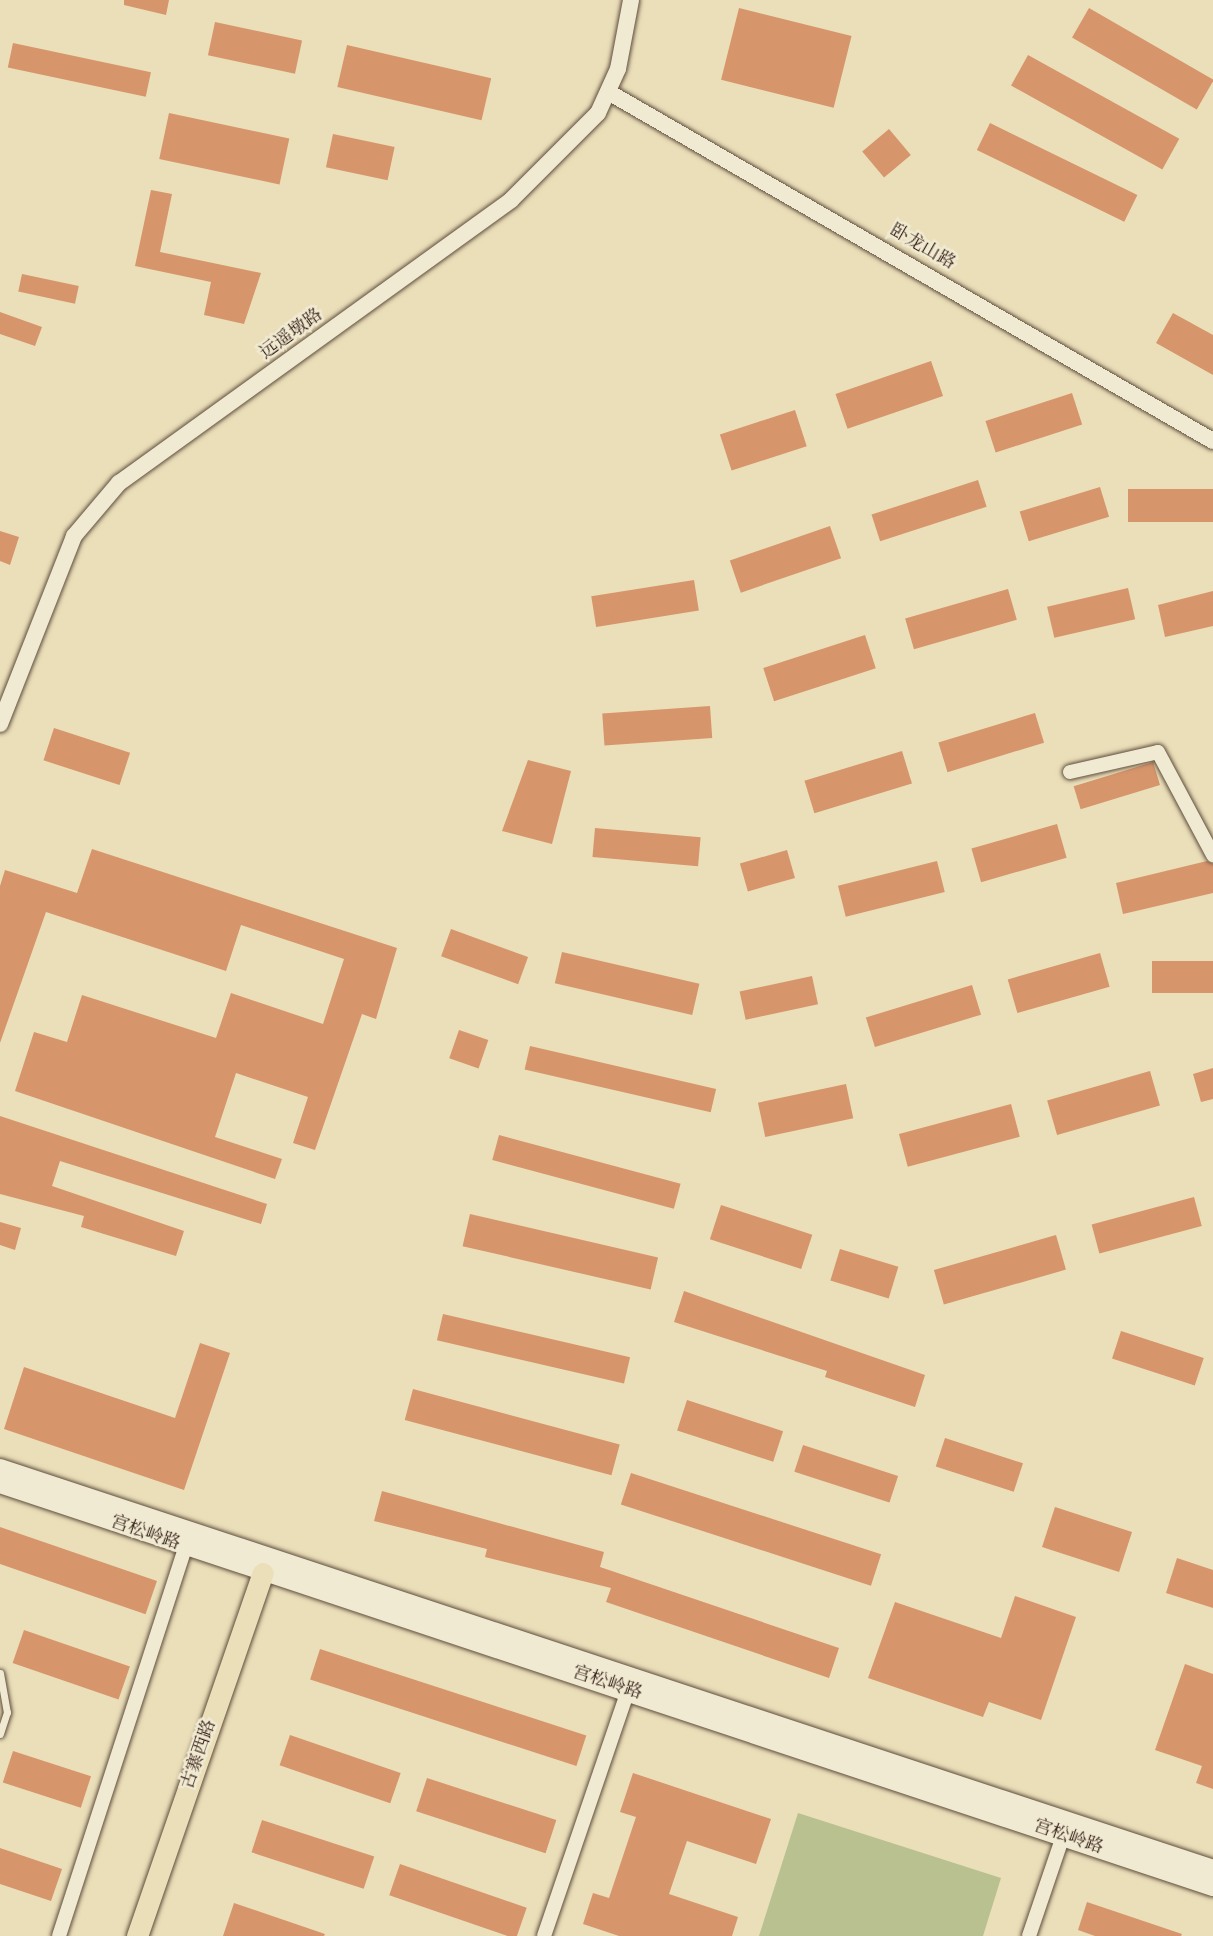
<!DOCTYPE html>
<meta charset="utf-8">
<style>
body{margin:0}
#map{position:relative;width:1213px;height:1936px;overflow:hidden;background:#eadfb9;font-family:"IM FELL English","Noto Serif SC",serif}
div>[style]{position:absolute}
.green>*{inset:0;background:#b8c18f}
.building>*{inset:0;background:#d7956c;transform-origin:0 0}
.roads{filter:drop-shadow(0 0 2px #5f4d3d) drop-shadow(0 0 2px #5f4d3d)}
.service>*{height:7px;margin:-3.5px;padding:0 3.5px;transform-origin:3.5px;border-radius:3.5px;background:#f1ead2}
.minor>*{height:14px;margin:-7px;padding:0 7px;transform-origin:7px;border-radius:7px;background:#f1ead2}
.tertiary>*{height:16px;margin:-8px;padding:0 8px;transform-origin:8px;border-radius:8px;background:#f1ead2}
.secondary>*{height:20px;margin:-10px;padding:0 10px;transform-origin:10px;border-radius:10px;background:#f1ead2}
.primary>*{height:21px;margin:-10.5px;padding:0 10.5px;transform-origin:10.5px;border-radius:10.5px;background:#eadfb9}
span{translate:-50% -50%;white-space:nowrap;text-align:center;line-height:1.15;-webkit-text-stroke:5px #f1ead2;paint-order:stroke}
.street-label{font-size:18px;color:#311c14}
</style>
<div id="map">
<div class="green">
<div style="clip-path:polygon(798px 1813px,1001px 1878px,983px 1936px,759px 1936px)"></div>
</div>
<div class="building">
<div style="clip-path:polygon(124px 0,169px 0,166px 15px,124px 5px)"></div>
<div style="left:739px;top:8px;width:116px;height:74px;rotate:14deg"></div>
<div style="left:1089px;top:8px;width:144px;height:34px;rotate:30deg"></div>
<div style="left:215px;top:22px;width:89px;height:34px;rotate:12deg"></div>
<div style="left:13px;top:43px;width:141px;height:25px;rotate:12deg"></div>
<div style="left:347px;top:45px;width:148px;height:43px;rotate:13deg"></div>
<div style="left:1028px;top:55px;width:173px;height:35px;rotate:29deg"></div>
<div style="left:169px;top:113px;width:123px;height:47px;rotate:12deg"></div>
<div style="left:990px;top:123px;width:164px;height:30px;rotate:26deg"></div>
<div style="left:889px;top:129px;width:34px;height:35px;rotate:50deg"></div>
<div style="left:333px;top:134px;width:63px;height:34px;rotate:12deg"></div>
<div style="clip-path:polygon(151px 190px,172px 194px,160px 252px,261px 273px,244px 324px,204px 315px,211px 282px,135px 266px)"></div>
<div style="left:22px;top:274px;width:58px;height:18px;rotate:12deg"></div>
<div style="clip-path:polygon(0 312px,42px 327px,35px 346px,0 334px)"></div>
<div style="clip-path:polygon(1173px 313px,1213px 335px,1213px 375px,1156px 343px)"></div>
<div style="left:931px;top:361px;width:37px;height:101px;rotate:71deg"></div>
<div style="left:1072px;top:393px;width:33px;height:91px;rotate:72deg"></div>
<div style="left:795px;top:410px;width:38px;height:79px;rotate:72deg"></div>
<div style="left:978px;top:480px;width:28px;height:112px;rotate:72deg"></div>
<div style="left:1100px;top:487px;width:31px;height:84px;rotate:73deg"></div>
<div style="left:1213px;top:489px;width:33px;height:85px;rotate:90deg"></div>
<div style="left:830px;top:526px;width:34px;height:106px;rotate:71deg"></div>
<div style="clip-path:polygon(0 531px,19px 537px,10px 565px,0 561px)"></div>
<div style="left:694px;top:580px;width:31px;height:104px;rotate:81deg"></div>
<div style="left:1128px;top:588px;width:32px;height:83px;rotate:77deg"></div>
<div style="left:1008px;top:589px;width:32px;height:107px;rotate:74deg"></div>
<div style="clip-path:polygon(1213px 591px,1213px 626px,1165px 637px,1158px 605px)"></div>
<div style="left:865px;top:635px;width:35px;height:107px;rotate:72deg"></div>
<div style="left:710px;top:706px;width:32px;height:108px;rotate:86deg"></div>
<div style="left:1035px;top:713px;width:31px;height:101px;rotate:73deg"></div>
<div style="left:54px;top:728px;width:80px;height:34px;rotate:18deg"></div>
<div style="left:902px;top:751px;width:34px;height:102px;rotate:73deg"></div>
<div style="clip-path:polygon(528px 760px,571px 771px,552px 844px,502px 831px)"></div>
<div style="left:1153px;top:762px;width:24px;height:83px;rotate:73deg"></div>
<div style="left:1057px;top:824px;width:35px;height:89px;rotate:74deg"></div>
<div style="left:595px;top:828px;width:106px;height:29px;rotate:5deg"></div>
<div style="clip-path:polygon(92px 849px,397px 948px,376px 1019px,362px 1014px,315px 1150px,293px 1143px,308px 1097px,236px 1073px,215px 1137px,282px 1159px,275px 1179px,15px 1091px,34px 1032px,67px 1042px,82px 995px,216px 1038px,231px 993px,323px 1024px,344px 959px,241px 925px,226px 971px,46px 912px,0 1043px,0 886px,5px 870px,77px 893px)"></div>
<div style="left:787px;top:850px;width:29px;height:49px;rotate:74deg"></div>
<div style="left:937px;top:861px;width:32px;height:102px;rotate:76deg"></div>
<div style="clip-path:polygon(1207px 861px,1213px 864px,1213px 893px,1123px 914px,1116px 883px)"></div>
<div style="left:451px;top:929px;width:82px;height:29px;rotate:20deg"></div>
<div style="left:562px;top:952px;width:141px;height:32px;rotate:13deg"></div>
<div style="left:1100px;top:953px;width:35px;height:96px;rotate:74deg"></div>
<div style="left:1213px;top:961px;width:32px;height:61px;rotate:90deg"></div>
<div style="left:812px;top:976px;width:29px;height:74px;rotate:78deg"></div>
<div style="left:972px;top:985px;width:31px;height:111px;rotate:73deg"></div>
<div style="left:459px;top:1030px;width:31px;height:30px;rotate:19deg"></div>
<div style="left:530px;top:1046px;width:191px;height:24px;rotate:13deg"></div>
<div style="clip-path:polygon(1213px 1068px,1213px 1099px,1201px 1102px,1193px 1074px)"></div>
<div style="left:1150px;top:1071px;width:36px;height:107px;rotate:74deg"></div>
<div style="left:846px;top:1084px;width:35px;height:90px;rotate:78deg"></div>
<div style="left:1011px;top:1104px;width:34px;height:116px;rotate:75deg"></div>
<div style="clip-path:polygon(0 1116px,267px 1204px,261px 1224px,60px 1161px,52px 1186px,184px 1231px,176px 1256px,81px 1227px,84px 1216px,0 1194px)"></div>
<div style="left:499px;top:1135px;width:188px;height:26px;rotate:15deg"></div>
<div style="left:1194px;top:1197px;width:30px;height:106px;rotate:75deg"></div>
<div style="left:721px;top:1205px;width:96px;height:36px;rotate:18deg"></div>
<div style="left:470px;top:1214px;width:193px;height:33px;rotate:13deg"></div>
<div style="clip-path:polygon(0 1222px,21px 1228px,15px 1250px,0 1245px)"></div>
<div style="left:1056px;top:1235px;width:36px;height:127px;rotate:74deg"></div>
<div style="left:840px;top:1249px;width:61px;height:33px;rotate:17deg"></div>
<div style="clip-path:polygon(684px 1291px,925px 1375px,915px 1407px,825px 1377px,827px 1371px,674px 1322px)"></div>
<div style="left:443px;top:1314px;width:192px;height:27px;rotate:13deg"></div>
<div style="left:1121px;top:1331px;width:87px;height:29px;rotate:18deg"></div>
<div style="clip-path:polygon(200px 1343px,230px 1353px,184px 1490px,4px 1429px,24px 1367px,175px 1418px)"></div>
<div style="left:413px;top:1389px;width:214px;height:32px;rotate:15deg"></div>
<div style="left:687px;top:1400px;width:101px;height:32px;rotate:18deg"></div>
<div style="left:945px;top:1438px;width:82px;height:30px;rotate:18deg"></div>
<div style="left:803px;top:1445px;width:100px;height:28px;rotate:18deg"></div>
<div style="left:631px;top:1473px;width:263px;height:33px;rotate:18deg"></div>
<div style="clip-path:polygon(382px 1491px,604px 1552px,600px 1567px,839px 1648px,829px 1678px,606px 1602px,611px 1588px,485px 1557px,487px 1549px,374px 1521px)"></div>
<div style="left:1055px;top:1507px;width:81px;height:42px;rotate:18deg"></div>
<div style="left:0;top:1527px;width:166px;height:35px;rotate:19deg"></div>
<div style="clip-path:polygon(1177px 1558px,1213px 1570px,1213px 1608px,1166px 1593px)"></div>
<div style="clip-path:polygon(1015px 1596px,1076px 1617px,1041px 1720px,989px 1702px,983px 1717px,868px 1678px,895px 1602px,1001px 1638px)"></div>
<div style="left:24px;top:1630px;width:112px;height:35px;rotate:19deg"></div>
<div style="left:320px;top:1649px;width:280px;height:32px;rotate:18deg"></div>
<div style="clip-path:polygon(1185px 1664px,1213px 1674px,1213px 1789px,1196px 1783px,1202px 1766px,1155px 1750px)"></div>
<div style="left:290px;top:1735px;width:117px;height:32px;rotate:19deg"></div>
<div style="left:13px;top:1751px;width:82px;height:33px;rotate:18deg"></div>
<div style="clip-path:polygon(633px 1773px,771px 1819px,756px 1864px,687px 1841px,669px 1894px,738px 1917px,732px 1936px,619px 1936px,583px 1924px,593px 1893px,609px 1898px,636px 1817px,620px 1812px)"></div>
<div style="left:427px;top:1778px;width:136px;height:35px;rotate:18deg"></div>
<div style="left:262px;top:1820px;width:118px;height:34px;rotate:18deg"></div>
<div style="clip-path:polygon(0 1848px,62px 1869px,51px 1901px,0 1884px)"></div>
<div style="left:400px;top:1864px;width:134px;height:33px;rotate:19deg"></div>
<div style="clip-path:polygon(1087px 1902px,1182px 1934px,1181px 1936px,1095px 1936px,1078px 1930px)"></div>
<div style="clip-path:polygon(234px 1903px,325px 1934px,324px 1936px,223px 1936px)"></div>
</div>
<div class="roads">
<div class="service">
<div style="left:0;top:1673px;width:40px;rotate:80deg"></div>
<div style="left:7px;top:1712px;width:23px;rotate:108deg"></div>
</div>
<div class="minor">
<div style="left:1070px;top:772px;width:90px;rotate:-12.8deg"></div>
<div style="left:1158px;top:752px;width:117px;rotate:61.9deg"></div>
<div style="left:59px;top:1936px;width:408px;rotate:-72deg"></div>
<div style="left:544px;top:1936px;width:259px;rotate:-71.1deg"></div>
<div style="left:1029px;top:1936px;width:106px;rotate:-71.2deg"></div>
</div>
<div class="tertiary">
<div style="left:610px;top:93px;width:696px;rotate:29.99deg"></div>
<div style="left:0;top:724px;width:202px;rotate:-68.5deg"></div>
<div style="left:74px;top:536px;width:70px;rotate:-49.7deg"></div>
<div style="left:119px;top:483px;width:483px;rotate:-35.8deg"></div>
<div style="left:511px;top:200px;width:123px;rotate:-45deg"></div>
<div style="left:598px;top:113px;width:48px;rotate:-65.6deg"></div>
<div style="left:618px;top:69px;width:70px;rotate:-79.3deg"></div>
</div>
<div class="secondary">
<div style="left:0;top:1469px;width:1278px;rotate:18.29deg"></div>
<div style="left:0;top:1483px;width:1278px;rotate:18.38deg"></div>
</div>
<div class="primary">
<div style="left:137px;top:1936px;width:384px;rotate:-70.9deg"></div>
</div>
</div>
<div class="street-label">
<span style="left:922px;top:248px;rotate:30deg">卧龙山路</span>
<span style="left:292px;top:335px;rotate:-36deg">远遥墩路</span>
<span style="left:145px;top:1534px;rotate:19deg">宫松岭路</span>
<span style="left:607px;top:1684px;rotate:18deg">宫松岭路</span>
<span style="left:200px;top:1755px;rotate:-71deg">古寨西路</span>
<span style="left:1068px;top:1838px;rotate:19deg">宫松岭路</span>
</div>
</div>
